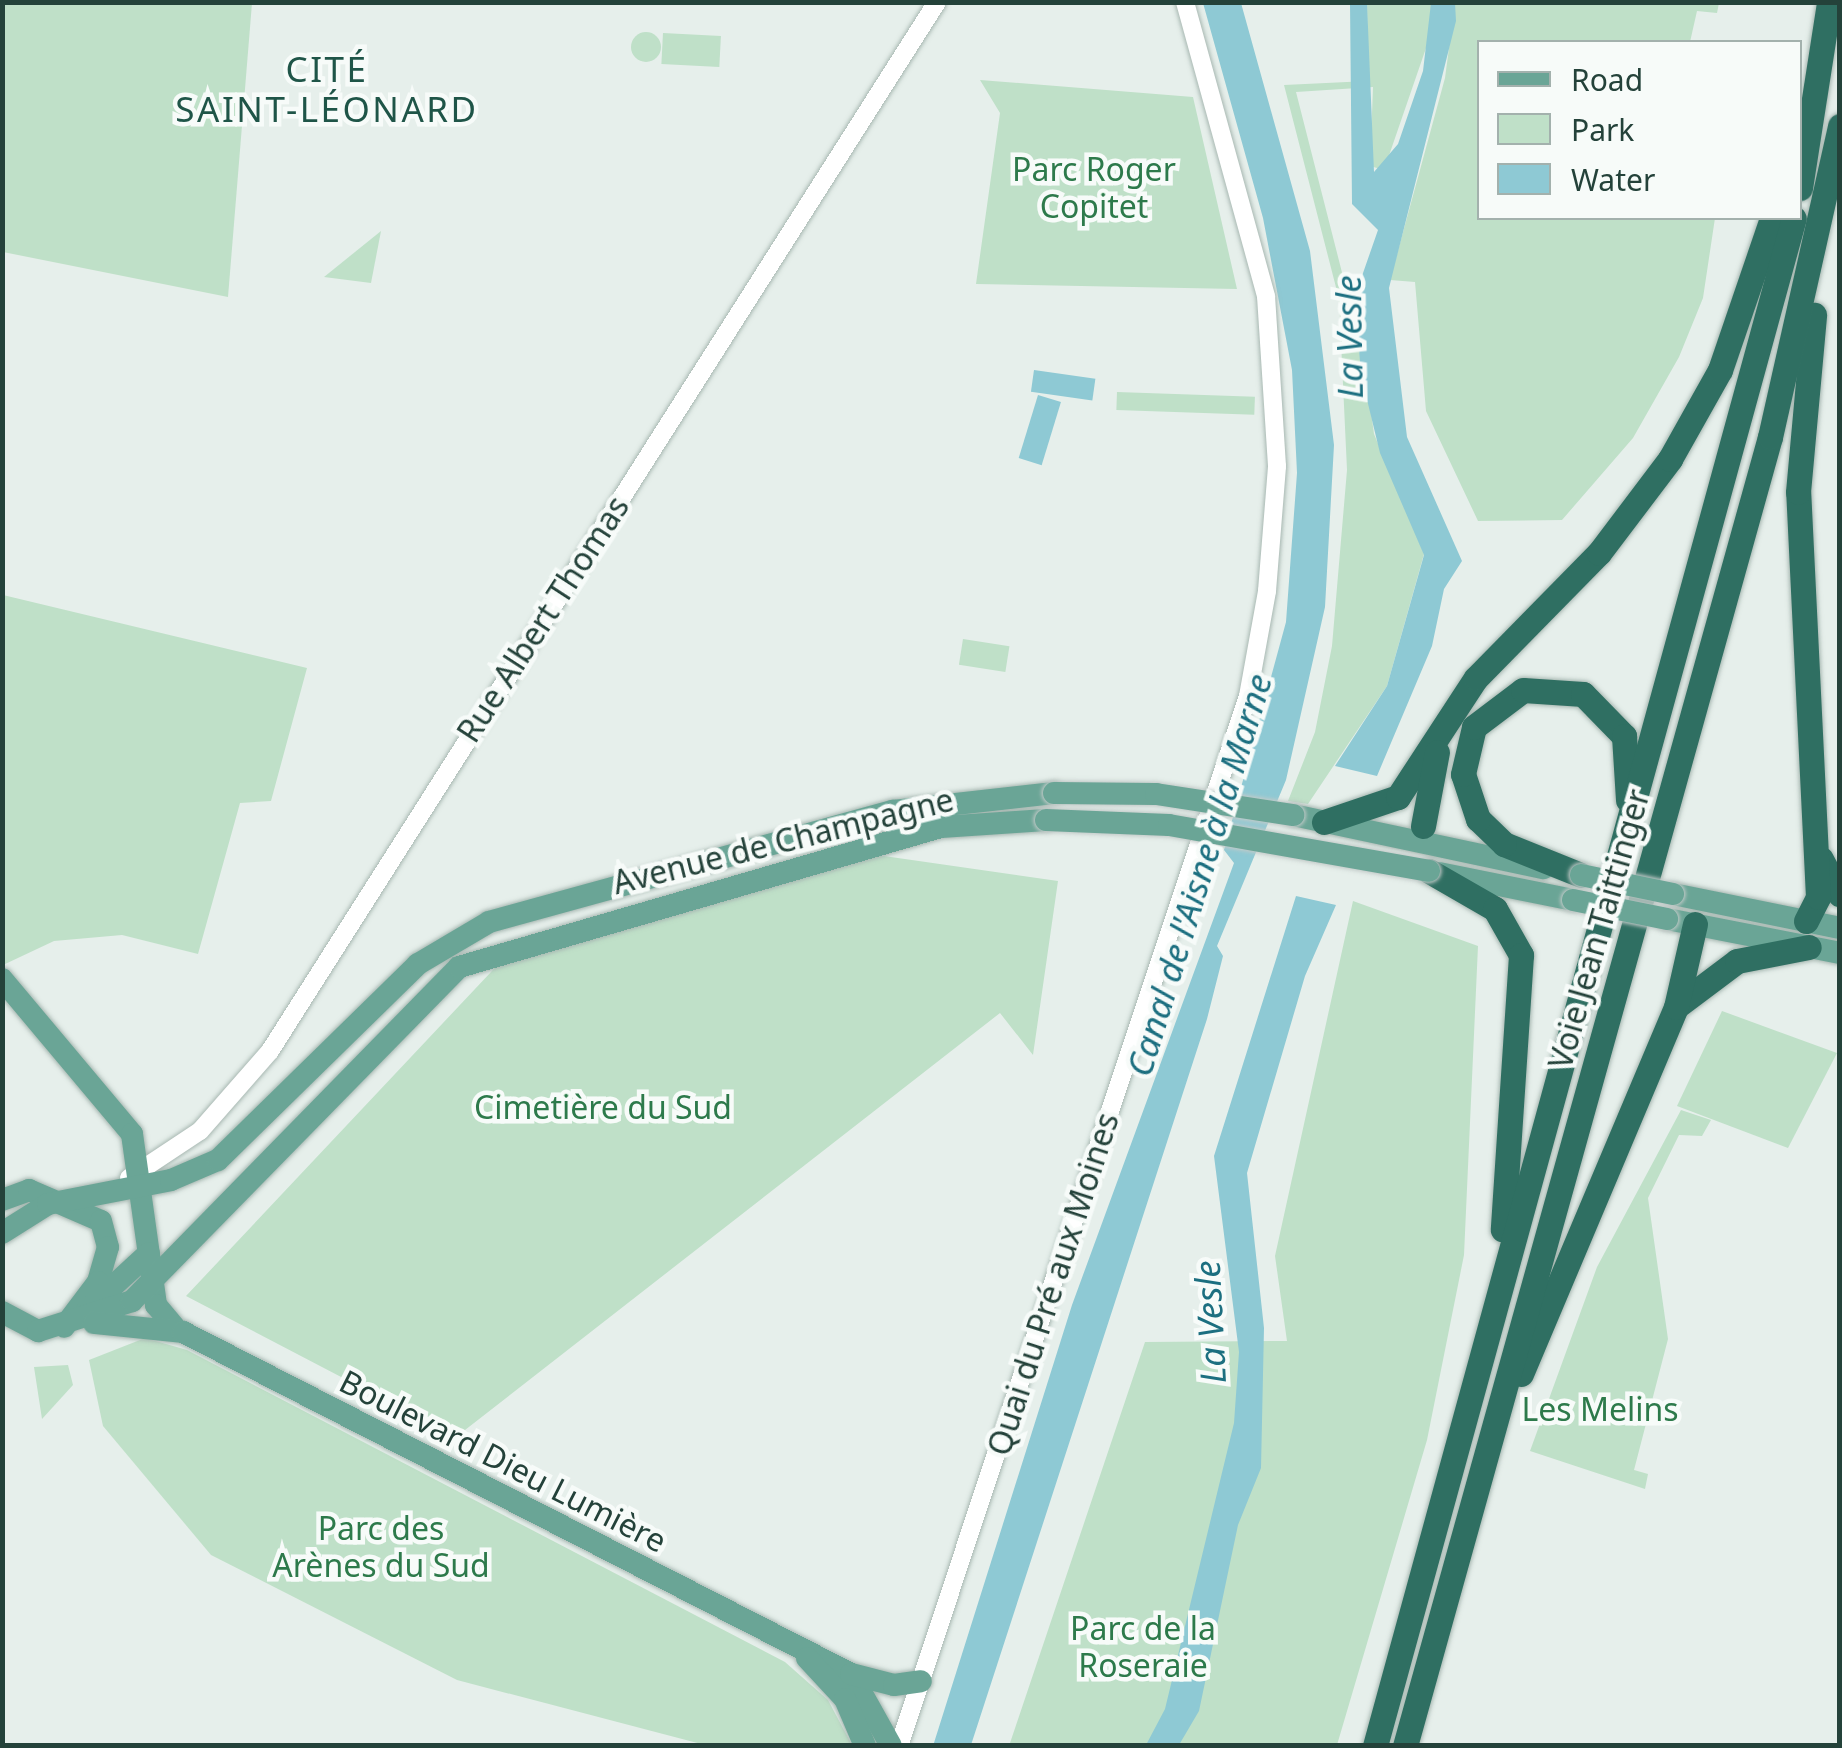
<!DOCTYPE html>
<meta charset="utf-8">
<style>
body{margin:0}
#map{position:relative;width:1842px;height:1748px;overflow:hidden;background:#e6efeb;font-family:"Noto Sans",sans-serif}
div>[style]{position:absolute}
.green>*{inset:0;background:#bfe0c8;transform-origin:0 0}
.round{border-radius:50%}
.water>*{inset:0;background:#8ec9d4;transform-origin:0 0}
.roads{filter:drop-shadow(0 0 2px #a8b8b2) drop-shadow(0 0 2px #a8b8b2)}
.minor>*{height:18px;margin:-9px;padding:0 9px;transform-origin:9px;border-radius:9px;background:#fff}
.major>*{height:22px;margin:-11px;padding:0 11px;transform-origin:11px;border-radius:11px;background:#6aa596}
.highway>*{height:25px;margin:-12.5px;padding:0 12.5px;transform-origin:12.5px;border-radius:12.5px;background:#2f6f62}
.bridges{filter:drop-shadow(0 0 2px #c2cac8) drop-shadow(0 0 2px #c2cac8)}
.major-bridge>*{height:22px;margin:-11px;padding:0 11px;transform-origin:11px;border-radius:11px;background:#6aa596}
span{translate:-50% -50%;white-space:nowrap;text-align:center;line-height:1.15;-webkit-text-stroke:9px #f7fbf9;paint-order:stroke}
.park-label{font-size:32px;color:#2d7a4b}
.street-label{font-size:32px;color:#24423a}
.neighbourhood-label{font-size:35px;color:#1f5548;letter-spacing:2.5px}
.water-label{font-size:35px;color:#1c6f80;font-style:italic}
.frame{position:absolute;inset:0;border:5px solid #24423a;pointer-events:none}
.legend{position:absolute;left:1477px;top:40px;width:325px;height:180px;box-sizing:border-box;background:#f7fbf9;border:2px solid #a3b1ad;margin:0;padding:12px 18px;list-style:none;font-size:30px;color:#24423a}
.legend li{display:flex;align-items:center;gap:20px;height:50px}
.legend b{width:50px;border:2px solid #a3b1ad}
</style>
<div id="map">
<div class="green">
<div style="clip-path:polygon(2px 3px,252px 3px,228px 297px,3px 252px)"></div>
<div style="clip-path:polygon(1367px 3px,1431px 3px,1435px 22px,1384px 170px,1370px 166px,1373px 87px,1296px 92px,1348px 296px,1355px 294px,1374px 434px,1424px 554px,1387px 686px,1308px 804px,1288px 801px,1315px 732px,1332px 646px,1347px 470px,1339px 299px,1284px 85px,1368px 81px)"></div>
<div style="clip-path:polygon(1455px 3px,1719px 3px,1717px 13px,1697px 11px,1690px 42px,1480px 42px,1480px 218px,1715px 218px,1703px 298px,1679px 357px,1633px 438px,1562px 520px,1478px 521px,1426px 411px,1415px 282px,1390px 280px,1445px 78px)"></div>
<div class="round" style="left:631px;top:32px;width:30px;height:30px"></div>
<div style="left:663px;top:33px;width:58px;height:31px;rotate:3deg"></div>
<div style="clip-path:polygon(980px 80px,1193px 97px,1237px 289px,976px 284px,1000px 113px)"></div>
<div style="clip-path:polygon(381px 231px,371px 283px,324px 277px)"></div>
<div style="left:1117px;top:392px;width:138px;height:18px;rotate:2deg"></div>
<div style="clip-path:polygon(3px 595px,307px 668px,271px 801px,240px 803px,198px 954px,122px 935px,54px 941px,3px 965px)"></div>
<div style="left:963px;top:639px;width:47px;height:26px;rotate:9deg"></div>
<div style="clip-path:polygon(877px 855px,1058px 881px,1033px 1055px,1000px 1013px,456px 1437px,186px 1296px,507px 955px)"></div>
<div style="clip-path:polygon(1353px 901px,1478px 946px,1464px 1255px,1427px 1440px,1337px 1745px,1009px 1746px,1145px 1342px,1287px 1341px,1275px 1256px)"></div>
<div style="clip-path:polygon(1722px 1011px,1837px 1053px,1788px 1148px,1677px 1106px)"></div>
<div style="clip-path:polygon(1681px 1110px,1711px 1120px,1702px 1136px,1679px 1135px,1648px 1198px,1668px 1339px,1634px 1470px,1648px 1474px,1645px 1489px,1530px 1451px,1597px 1267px)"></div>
<div style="clip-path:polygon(145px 1338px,187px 1350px,785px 1662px,828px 1700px,852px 1745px,705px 1745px,457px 1680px,211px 1555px,103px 1426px,89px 1360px)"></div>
<div style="clip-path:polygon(68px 1365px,73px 1385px,42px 1419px,34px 1367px)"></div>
</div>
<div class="water">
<div style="clip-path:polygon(1203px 3px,1241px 3px,1310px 251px,1334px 445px,1325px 607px,1286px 780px,1217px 946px,1223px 956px,1207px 1019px,971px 1745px,933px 1746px,1072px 1305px,1234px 863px,1224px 850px,1286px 622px,1297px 473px,1292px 370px,1263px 218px)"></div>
<div style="clip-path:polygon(1350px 3px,1367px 3px,1374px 172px,1398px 144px,1423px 71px,1431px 3px,1455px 3px,1456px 21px,1389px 288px,1407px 437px,1462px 561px,1444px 589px,1432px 646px,1377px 776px,1335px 766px,1387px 686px,1424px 555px,1380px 453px,1361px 375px,1355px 296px,1378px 230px,1352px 204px)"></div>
<div style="left:1034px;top:370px;width:62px;height:22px;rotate:8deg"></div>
<div style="left:1038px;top:395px;width:24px;height:66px;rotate:17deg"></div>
<div style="clip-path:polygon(1296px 896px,1336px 905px,1305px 976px,1247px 1173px,1264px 1328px,1261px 1468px,1238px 1525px,1199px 1711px,1179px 1745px,1146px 1745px,1165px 1709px,1234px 1423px,1239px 1352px,1214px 1156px)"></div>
</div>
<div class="roads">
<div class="minor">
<div style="left:129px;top:1178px;width:85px;rotate:-33.5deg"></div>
<div style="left:200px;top:1131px;width:106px;rotate:-48.8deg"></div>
<div style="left:270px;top:1051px;width:1243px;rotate:-57.55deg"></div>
<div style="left:899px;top:1746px;width:1106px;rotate:-71.61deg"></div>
<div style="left:1248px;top:696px;width:107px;rotate:-79.7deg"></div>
<div style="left:1267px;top:591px;width:125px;rotate:-85.4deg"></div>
<div style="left:1277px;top:466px;width:170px;rotate:-93.7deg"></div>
<div style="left:1266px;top:296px;width:305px;rotate:-105.4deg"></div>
</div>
<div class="major">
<div style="left:1293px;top:815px;width:256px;rotate:12deg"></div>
<div style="left:1439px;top:873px;width:137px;rotate:11.4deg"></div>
<div style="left:1673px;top:894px;width:170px;rotate:11.5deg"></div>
<div style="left:1667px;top:919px;width:176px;rotate:11.1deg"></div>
<div style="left:2px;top:979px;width:202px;rotate:50deg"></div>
<div style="left:132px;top:1134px;width:173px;rotate:82deg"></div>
<div style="left:156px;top:1305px;width:30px;rotate:50deg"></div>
<div style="left:2px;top:1200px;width:29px;rotate:-20deg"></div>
<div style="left:29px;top:1190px;width:78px;rotate:23.3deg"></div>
<div style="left:101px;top:1221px;width:27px;rotate:75deg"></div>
<div style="left:108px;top:1247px;width:36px;rotate:106deg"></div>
<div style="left:98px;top:1282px;width:56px;rotate:127.1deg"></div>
<div style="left:2px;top:1233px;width:54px;rotate:-32.2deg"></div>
<div style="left:48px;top:1204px;width:125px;rotate:-11deg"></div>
<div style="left:171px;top:1180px;width:51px;rotate:-23.1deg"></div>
<div style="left:218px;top:1160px;width:280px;rotate:-44.4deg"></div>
<div style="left:418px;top:964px;width:82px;rotate:-30.6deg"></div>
<div style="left:489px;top:922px;width:419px;rotate:-15.4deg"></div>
<div style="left:893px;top:811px;width:162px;rotate:-6.4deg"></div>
<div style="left:87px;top:1310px;width:84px;rotate:-42.6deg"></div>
<div style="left:2px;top:1312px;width:41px;rotate:27.8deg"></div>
<div style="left:38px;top:1331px;width:99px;rotate:-17.7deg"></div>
<div style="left:132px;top:1301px;width:467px;rotate:-45.6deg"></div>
<div style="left:459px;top:967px;width:502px;rotate:-16.2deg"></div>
<div style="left:941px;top:827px;width:105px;rotate:-3.8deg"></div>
<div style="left:94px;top:1323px;width:89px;rotate:5.8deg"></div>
<div style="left:183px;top:1332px;width:750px;rotate:27.11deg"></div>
<div style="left:851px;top:1674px;width:82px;rotate:60.9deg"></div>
<div style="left:807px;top:1658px;width:56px;rotate:47.2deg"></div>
<div style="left:845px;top:1699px;width:51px;rotate:66.9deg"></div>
<div style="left:851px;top:1674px;width:44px;rotate:14.3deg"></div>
<div style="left:894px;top:1685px;width:27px;rotate:-8deg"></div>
</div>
<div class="highway">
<div style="left:1800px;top:188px;width:188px;rotate:-81.1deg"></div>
<div style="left:1324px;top:822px;width:78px;rotate:-18.7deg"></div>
<div style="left:1398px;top:797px;width:142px;rotate:-56.8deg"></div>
<div style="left:1476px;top:678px;width:175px;rotate:-45.5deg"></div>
<div style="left:1599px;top:553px;width:118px;rotate:-52.9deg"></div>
<div style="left:1670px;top:459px;width:102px;rotate:-60.7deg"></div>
<div style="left:1720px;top:370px;width:161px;rotate:-71.1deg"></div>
<div style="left:1423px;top:826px;width:75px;rotate:-79.3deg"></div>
<div style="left:1821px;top:859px;width:40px;rotate:62deg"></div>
<div style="left:1429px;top:871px;width:76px;rotate:29.9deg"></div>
<div style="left:1495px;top:909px;width:53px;rotate:60.5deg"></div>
<div style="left:1521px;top:955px;width:275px;rotate:93.8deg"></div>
<div style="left:1581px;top:875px;width:83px;rotate:-158.1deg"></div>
<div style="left:1504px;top:844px;width:36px;rotate:-136deg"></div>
<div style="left:1478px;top:819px;width:47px;rotate:-108.4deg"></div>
<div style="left:1463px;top:774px;width:48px;rotate:-76.8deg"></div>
<div style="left:1474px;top:727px;width:61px;rotate:-37.1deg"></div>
<div style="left:1523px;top:690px;width:60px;rotate:3.8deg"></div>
<div style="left:1583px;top:694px;width:59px;rotate:45.7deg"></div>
<div style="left:1624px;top:736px;width:64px;rotate:86.4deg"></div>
<div style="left:1806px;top:921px;width:27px;rotate:-63deg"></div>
<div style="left:1818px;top:897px;width:405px;rotate:-92.8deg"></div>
<div style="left:1798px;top:492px;width:178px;rotate:-84.8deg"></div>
<div style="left:1677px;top:1006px;width:75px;rotate:-36.9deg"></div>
<div style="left:1737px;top:961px;width:73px;rotate:-11deg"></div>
<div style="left:1521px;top:1374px;width:398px;rotate:-67.1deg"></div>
<div style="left:1676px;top:1007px;width:85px;rotate:-77.1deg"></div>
<div style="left:1375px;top:1746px;width:1584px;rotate:-74.67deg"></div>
<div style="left:1405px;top:1746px;width:1359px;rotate:-74.42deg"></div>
<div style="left:1770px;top:437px;width:319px;rotate:-77.3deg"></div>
</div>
</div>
<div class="bridges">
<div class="major-bridge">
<div style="left:1054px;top:793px;width:102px;rotate:0.6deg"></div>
<div style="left:1156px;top:794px;width:139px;rotate:8.7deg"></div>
<div style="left:1046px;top:820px;width:123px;rotate:2.3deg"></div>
<div style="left:1169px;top:825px;width:264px;rotate:10deg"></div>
<div style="left:1581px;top:875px;width:94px;rotate:11.7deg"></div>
<div style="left:1573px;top:900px;width:96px;rotate:11.4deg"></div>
</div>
</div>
<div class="park-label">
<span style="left:1094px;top:188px">Parc Roger<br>Copitet</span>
<span style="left:603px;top:1107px">Cimetière du Sud</span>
<span style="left:1600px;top:1409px">Les Melins</span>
<span style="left:381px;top:1547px">Parc des<br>Arènes du Sud</span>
<span style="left:1143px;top:1647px">Parc de la<br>Roseraie</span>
</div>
<div class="street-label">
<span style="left:543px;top:619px;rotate:-57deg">Rue Albert Thomas</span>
<span style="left:783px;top:841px;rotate:-14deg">Avenue de Champagne</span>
<span style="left:1599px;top:929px;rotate:-74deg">Voie Jean Taittinger</span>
<span style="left:1053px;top:1284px;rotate:-72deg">Quai du Pré aux Moines</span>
<span style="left:503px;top:1461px;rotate:27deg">Boulevard Dieu Lumière</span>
</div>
<div class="neighbourhood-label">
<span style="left:327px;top:89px">CITÉ<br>SAINT-LÉONARD</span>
</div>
<div class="water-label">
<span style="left:1349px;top:337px;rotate:-91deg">La Vesle</span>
<span style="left:1199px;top:875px;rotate:-73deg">Canal de l'Aisne à la Marne</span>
<span style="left:1210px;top:1322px;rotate:-93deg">La Vesle</span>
</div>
<div class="frame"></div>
<ul class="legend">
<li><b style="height:12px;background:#6aa596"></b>Road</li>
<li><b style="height:28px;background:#bfe0c8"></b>Park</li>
<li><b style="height:28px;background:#8ec9d4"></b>Water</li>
</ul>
</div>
